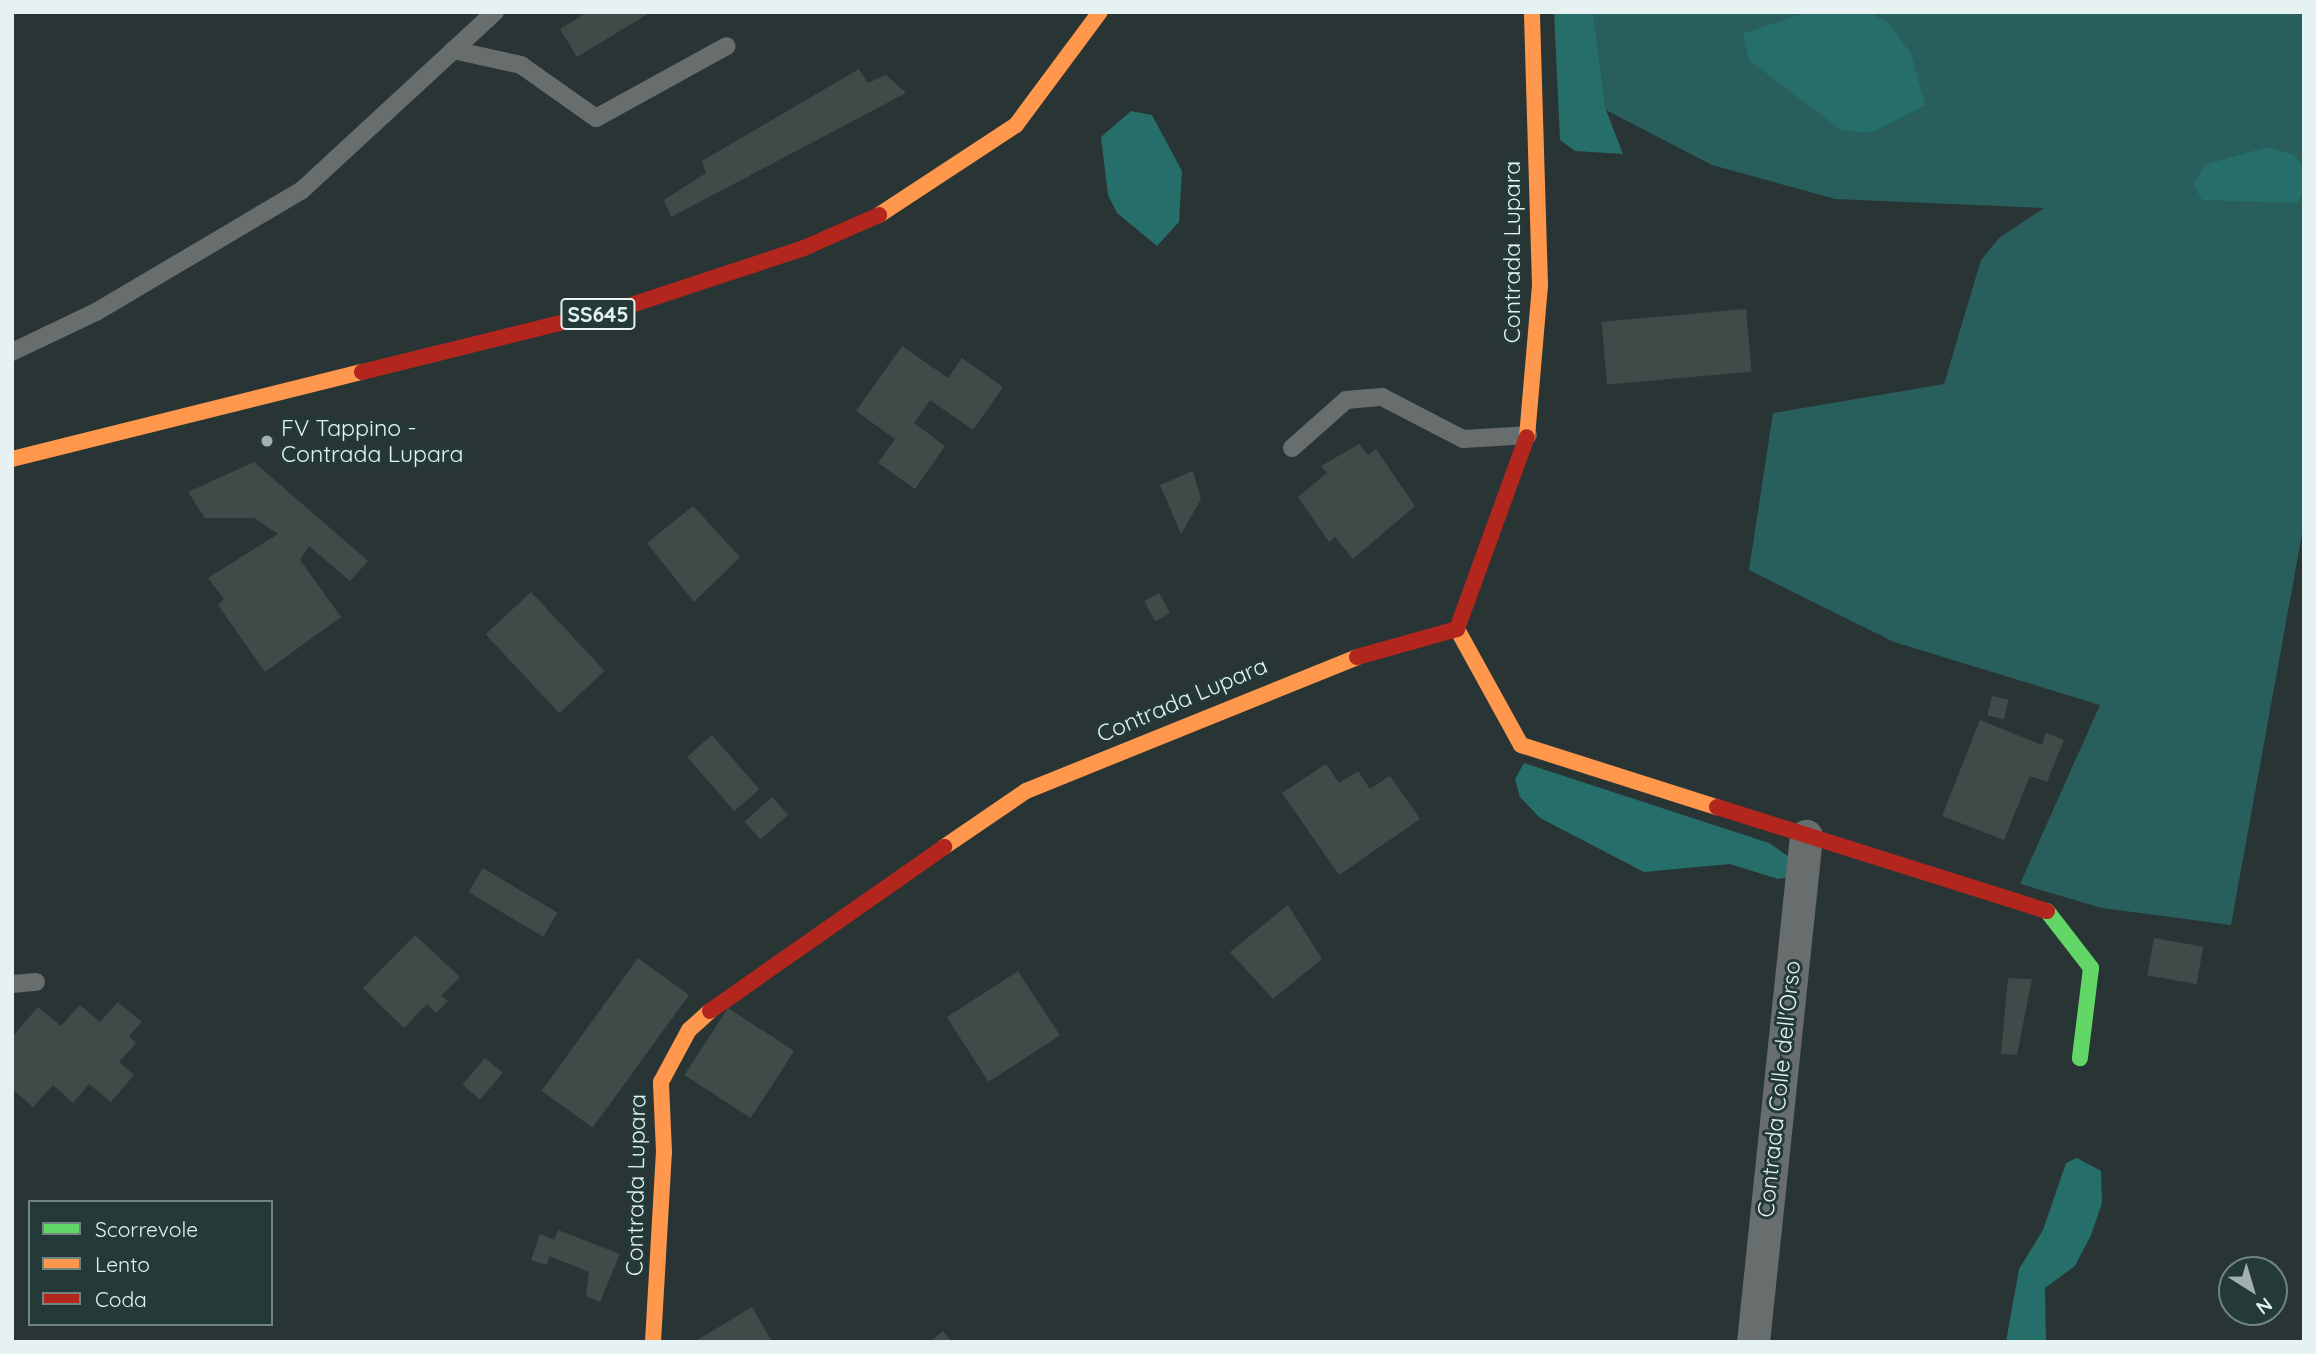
<!DOCTYPE html>
<style>
body{margin:0}
#map{position:relative;width:2316px;height:1354px;overflow:hidden;background:#283534;font-family:Quicksand,sans-serif}
div>[style]{position:absolute}
.green>*{inset:0;background:#285f5c}
.forest>*{inset:0;background:#256e6a}
.building>*{inset:0;background:#404a49;transform-origin:0 0}
.lane>*{height:18px;margin:-9px;padding:0 9px;transform-origin:9px;border-radius:9px;background:#686d6d}
.street>*{height:33px;margin:-16.5px;padding:0 16.5px;transform-origin:16.5px;border-radius:16.5px;background:#686d6d}
.fast>*{height:16px;margin:-8px;padding:0 8px;transform-origin:8px;border-radius:8px;background:#63d668}
.slow>*{height:16px;margin:-8px;padding:0 8px;transform-origin:8px;border-radius:8px;background:#ff974d}
.jam>*{height:16px;margin:-8px;padding:0 8px;transform-origin:8px;border-radius:8px;background:#b3261e}
.dots>*{width:19px;height:19px;translate:-50% -50%;box-sizing:border-box;border:4px solid #233a38;border-radius:50%}
span{translate:-50% -50%;white-space:nowrap;text-align:center;line-height:1.15;-webkit-text-stroke:6px #233a38;paint-order:stroke}
.shield-label span{padding:2px 5px;background:#233a38;border:2px solid;border-radius:5px;-webkit-text-stroke-width:0}
.shield-label{font-size:21px;color:#e5f2f1;font-weight:700}
.street-label{font-size:23px;color:#e5f2f1}
.poi-label{font-size:23px;color:#e5f2f1}
.left{translate:0 -50%;text-align:left}
.frame{position:absolute;inset:0;border:14px solid #e5f2f1;pointer-events:none}
.legend{position:absolute;left:28px;top:1200px;width:245px;height:126px;box-sizing:border-box;background:#233a38;border:2px solid #718482;margin:0;padding:9px 12px;list-style:none;font-size:21px;color:#e5f2f1}
.legend li{display:flex;align-items:center;gap:14px;height:35px}
.legend b{width:35px;border:2px solid #718482}
.north{position:absolute;left:2218px;top:1256px;width:70px;height:70px;box-sizing:border-box;background:#233a38;border:2px solid #718482;border-radius:50%;rotate:143deg;font-size:19px;font-weight:700;line-height:28px;text-align:center;color:#e5f2f1}
.north::after{content:'';display:block;margin:auto;width:24px;height:32px;background:#a3b0af;clip-path:polygon(50% 0,100% 100%,50% 72%,0 100%)}
</style>
<div id="map">
<div class="green">
<div style="clip-path:polygon(1593px 12px,2304px 12px,2304px 523px,2231px 925px,2102px 908px,2020px 884px,2100px 705px,1894px 642px,1749px 570px,1773px 413px,1944px 384px,1981px 260px,1999px 238px,2044px 208px,1835px 199px,1712px 165px,1606px 110px)"></div>
</div>
<div class="forest">
<div style="clip-path:polygon(1554px 12px,1593px 12px,1606px 110px,1623px 154px,1575px 151px,1560px 140px)"></div>
<div style="clip-path:polygon(1808px 12px,1870px 12px,1889px 24px,1911px 54px,1925px 105px,1871px 133px,1841px 130px,1749px 60px,1743px 34px)"></div>
<div style="clip-path:polygon(1131px 111px,1152px 115px,1182px 171px,1179px 222px,1157px 246px,1117px 213px,1108px 195px,1101px 137px)"></div>
<div style="clip-path:polygon(2267px 147px,2294px 155px,2303px 167px,2304px 193px,2297px 203px,2202px 200px,2194px 185px,2204px 165px)"></div>
<div style="clip-path:polygon(1524px 763px,1769px 843px,1788px 856px,1791px 877px,1778px 879px,1730px 864px,1644px 872px,1540px 818px,1520px 797px,1515px 779px)"></div>
<div style="clip-path:polygon(2077px 1158px,2101px 1171px,2102px 1203px,2091px 1235px,2075px 1266px,2045px 1288px,2046px 1342px,2006px 1342px,2019px 1269px,2043px 1230px,2066px 1163px)"></div>
</div>
<div class="building">
<div style="clip-path:polygon(588px 12px,651px 12px,577px 57px,560px 29px)"></div>
<div style="clip-path:polygon(859px 69px,868px 83px,886px 75px,906px 93px,671px 217px,664px 200px,706px 173px,702px 161px)"></div>
<div style="left:1746px;top:309px;width:63px;height:145px;rotate:85deg"></div>
<div style="clip-path:polygon(902px 346px,948px 378px,962px 358px,1003px 387px,973px 430px,930px 400px,914px 423px,945px 446px,915px 489px,878px 463px,895px 439px,856px 411px)"></div>
<div style="clip-path:polygon(1359px 444px,1368px 455px,1376px 449px,1415px 506px,1353px 559px,1335px 537px,1329px 542px,1298px 497px,1327px 473px,1321px 466px)"></div>
<div style="clip-path:polygon(254px 462px,368px 561px,350px 581px,309px 546px,300px 560px,341px 617px,265px 672px,218px 605px,224px 599px,208px 578px,278px 534px,254px 518px,205px 518px,188px 492px)"></div>
<div style="clip-path:polygon(1193px 471px,1201px 499px,1181px 534px,1160px 485px)"></div>
<div style="clip-path:polygon(693px 506px,740px 557px,694px 602px,647px 543px)"></div>
<div style="left:531px;top:592px;width:108px;height:62px;rotate:47deg"></div>
<div style="left:1159px;top:593px;width:23px;height:17px;rotate:61deg"></div>
<div style="left:1992px;top:696px;width:17px;height:20px;rotate:13deg"></div>
<div style="clip-path:polygon(1980px 720px,2042px 745px,2046px 733px,2064px 740px,2047px 782px,2030px 776px,2004px 840px,1942px 816px)"></div>
<div style="left:712px;top:735px;width:72px;height:33px;rotate:49deg"></div>
<div style="clip-path:polygon(1326px 764px,1339px 783px,1358px 771px,1370px 789px,1390px 776px,1420px 819px,1339px 875px,1282px 793px)"></div>
<div style="left:772px;top:797px;width:24px;height:37px;rotate:48deg"></div>
<div style="left:483px;top:868px;width:87px;height:28px;rotate:31deg"></div>
<div style="clip-path:polygon(1288px 905px,1322px 959px,1273px 999px,1230px 952px)"></div>
<div style="clip-path:polygon(415px 935px,460px 977px,441px 996px,448px 1001px,436px 1013px,427px 1004px,404px 1028px,363px 988px)"></div>
<div style="left:2154px;top:938px;width:50px;height:38px;rotate:10deg"></div>
<div style="left:638px;top:958px;width:63px;height:164px;rotate:36deg"></div>
<div style="left:1018px;top:971px;width:77px;height:85px;rotate:57deg"></div>
<div style="clip-path:polygon(2008px 978px,2032px 979px,2017px 1055px,2001px 1054px)"></div>
<div style="clip-path:polygon(118px 1002px,142px 1022px,129px 1036px,136px 1043px,119px 1062px,134px 1075px,111px 1102px,89px 1084px,73px 1103px,53px 1085px,33px 1107px,12px 1089px,12px 1037px,38px 1007px,61px 1026px,80px 1005px,100px 1022px)"></div>
<div style="left:728px;top:1008px;width:79px;height:80px;rotate:33deg"></div>
<div style="left:485px;top:1058px;width:23px;height:35px;rotate:40deg"></div>
<div style="clip-path:polygon(558px 1230px,620px 1254px,600px 1302px,586px 1296px,589px 1272px,549px 1256px,547px 1265px,531px 1260px,540px 1234px,554px 1240px)"></div>
<div style="clip-path:polygon(752px 1307px,772px 1342px,694px 1342px)"></div>
<div style="clip-path:polygon(943px 1331px,952px 1342px,930px 1342px)"></div>
</div>
<div class="lane">
<div style="left:453px;top:50px;width:70px;rotate:12.4deg"></div>
<div style="left:521px;top:65px;width:92px;rotate:35.2deg"></div>
<div style="left:596px;top:118px;width:149px;rotate:-28.8deg"></div>
<div style="left:12px;top:352px;width:93px;rotate:-25.5deg"></div>
<div style="left:96px;top:312px;width:238px;rotate:-30.6deg"></div>
<div style="left:301px;top:191px;width:264px;rotate:-42.7deg"></div>
<div style="left:1292px;top:448px;width:72px;rotate:-41.6deg"></div>
<div style="left:1346px;top:400px;width:36px;rotate:-5deg"></div>
<div style="left:1382px;top:397px;width:91px;rotate:27.4deg"></div>
<div style="left:1463px;top:439px;width:65px;rotate:-3.5deg"></div>
<div style="left:12px;top:984px;width:24px;rotate:-5deg"></div>
</div>
<div class="street">
<div style="left:1753px;top:1342px;width:509px;rotate:-84.02deg"></div>
</div>
<div class="fast">
<div style="left:2047px;top:911px;width:72px;rotate:52.3deg"></div>
<div style="left:2091px;top:968px;width:91px;rotate:97deg"></div>
</div>
<div class="slow">
<div style="left:879px;top:215px;width:164px;rotate:-33.3deg"></div>
<div style="left:1016px;top:125px;width:141px;rotate:-53.4deg"></div>
<div style="left:1527px;top:437px;width:153px;rotate:-85.1deg"></div>
<div style="left:1540px;top:285px;width:273px;rotate:-91.7deg"></div>
<div style="left:12px;top:459px;width:361px;rotate:-14deg"></div>
<div style="left:1457px;top:629px;width:132px;rotate:61.1deg"></div>
<div style="left:1521px;top:745px;width:206px;rotate:17.6deg"></div>
<div style="left:944px;top:847px;width:99px;rotate:-34.3deg"></div>
<div style="left:1026px;top:791px;width:357px;rotate:-22deg"></div>
<div style="left:653px;top:1342px;width:190px;rotate:-86.7deg"></div>
<div style="left:664px;top:1152px;width:70px;rotate:-92.5deg"></div>
<div style="left:661px;top:1082px;width:59px;rotate:-61.7deg"></div>
<div style="left:689px;top:1030px;width:28px;rotate:-42deg"></div>
</div>
<div class="jam">
<div style="left:362px;top:372px;width:274px;rotate:-13.9deg"></div>
<div style="left:628px;top:306px;width:185px;rotate:-18.2deg"></div>
<div style="left:804px;top:248px;width:82px;rotate:-23.7deg"></div>
<div style="left:1357px;top:657px;width:104px;rotate:-15.6deg"></div>
<div style="left:1457px;top:629px;width:204px;rotate:-70deg"></div>
<div style="left:1717px;top:807px;width:346px;rotate:17.5deg"></div>
<div style="left:710px;top:1011px;width:286px;rotate:-35deg"></div>
</div>
<div class="dots">
<div style="left:267px;top:441px;background:#a3b0af"></div>
</div>
<div class="shield-label">
<span style="left:598px;top:314px">SS645</span>
</div>
<div class="street-label">
<span style="left:1512px;top:252px;rotate:-90deg">Contrada Lupara</span>
<span style="left:1182px;top:700px;rotate:-23deg">Contrada Lupara</span>
<span style="left:1779px;top:1089px;rotate:-84deg">Contrada Colle dell'Orso</span>
<span style="left:636px;top:1185px;rotate:-89deg">Contrada Lupara</span>
</div>
<div class="poi-label">
<span class="left" style="left:281px;top:441px">FV Tappino -<br>Contrada Lupara</span>
</div>
<div class="frame"></div>
<ul class="legend">
<li><b style="height:9px;background:#63d668"></b>Scorrevole</li>
<li><b style="height:9px;background:#ff974d"></b>Lento</li>
<li><b style="height:9px;background:#b3261e"></b>Coda</li>
</ul>
<div class="north">N</div>
</div>
